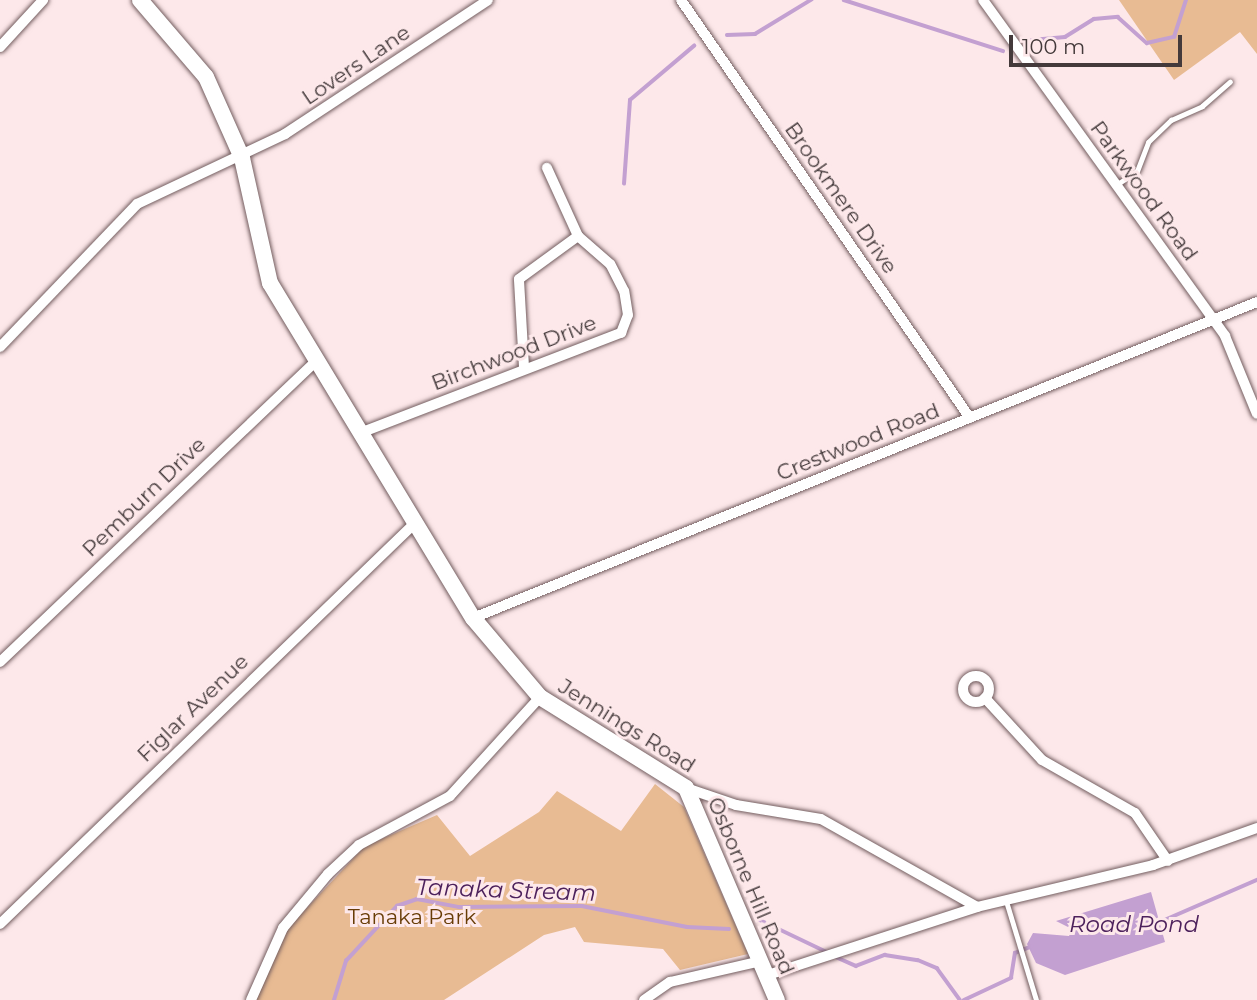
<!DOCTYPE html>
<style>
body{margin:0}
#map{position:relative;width:1257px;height:1000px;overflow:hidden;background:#fde8ea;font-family:Montserrat,sans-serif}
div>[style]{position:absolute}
.green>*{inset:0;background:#e8bb93}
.water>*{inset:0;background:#c3a0d1}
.stream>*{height:3.5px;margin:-1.75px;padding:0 1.75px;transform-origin:1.75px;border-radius:1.75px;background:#c3a0d1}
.roads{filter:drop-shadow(0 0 2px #735d5f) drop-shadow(0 0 2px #735d5f)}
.lane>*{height:5px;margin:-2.5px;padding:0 2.5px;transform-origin:2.5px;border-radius:2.5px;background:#fff}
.street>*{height:10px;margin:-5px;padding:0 5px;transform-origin:5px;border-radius:5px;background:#fff}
.street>.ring{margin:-5px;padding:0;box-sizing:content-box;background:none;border:10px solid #fff;border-radius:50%}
.secondary>*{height:16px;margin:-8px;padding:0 8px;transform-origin:8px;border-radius:8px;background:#fff}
span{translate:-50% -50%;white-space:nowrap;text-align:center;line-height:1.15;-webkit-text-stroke:6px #fde8ea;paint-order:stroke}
.street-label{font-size:21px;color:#443a3b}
.park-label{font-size:21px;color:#683c06}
.water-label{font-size:23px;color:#4d215c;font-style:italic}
.scale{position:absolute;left:1009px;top:35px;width:173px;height:32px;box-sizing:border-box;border:4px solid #443a3b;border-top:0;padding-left:9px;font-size:21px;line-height:24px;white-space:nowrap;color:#443a3b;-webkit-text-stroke:5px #fde8ea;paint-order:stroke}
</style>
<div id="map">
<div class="green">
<div style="clip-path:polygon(1119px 0,1257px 0,1257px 54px,1240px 32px,1174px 80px)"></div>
<div style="clip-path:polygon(655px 784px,684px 807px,748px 954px,680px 970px,663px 949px,584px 942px,575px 927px,544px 935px,444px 1000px,256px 1000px,289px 927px,365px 846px,437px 815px,470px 856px,539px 812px,557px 791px,621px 831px)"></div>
</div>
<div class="water">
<div style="clip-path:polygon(1151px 892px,1165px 942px,1065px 975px,1036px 963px,1027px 944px,1033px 933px,1069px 936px,1072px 929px,1056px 921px)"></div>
</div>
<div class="stream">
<div style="left:844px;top:0;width:167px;rotate:17.8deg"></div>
<div style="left:727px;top:35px;width:28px;rotate:-2deg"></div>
<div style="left:755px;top:34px;width:66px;rotate:-31.3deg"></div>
<div style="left:1032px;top:40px;width:33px;rotate:-5deg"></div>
<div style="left:1065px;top:37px;width:34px;rotate:-32deg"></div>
<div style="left:1094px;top:19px;width:24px;rotate:-5deg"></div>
<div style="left:1118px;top:17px;width:39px;rotate:42deg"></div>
<div style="left:1147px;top:43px;width:28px;rotate:-13deg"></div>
<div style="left:1174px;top:37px;width:39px;rotate:-72deg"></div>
<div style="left:624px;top:184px;width:84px;rotate:-85.9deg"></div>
<div style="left:630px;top:100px;width:84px;rotate:-40.2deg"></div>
<div style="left:760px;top:920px;width:76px;rotate:25.6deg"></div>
<div style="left:1160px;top:922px;width:106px;rotate:-23.4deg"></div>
<div style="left:836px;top:957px;width:22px;rotate:24deg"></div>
<div style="left:856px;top:966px;width:31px;rotate:-21deg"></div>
<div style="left:885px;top:955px;width:33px;rotate:9deg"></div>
<div style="left:918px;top:960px;width:21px;rotate:23deg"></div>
<div style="left:937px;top:968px;width:39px;rotate:54deg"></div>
<div style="left:334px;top:1000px;width:41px;rotate:-72.9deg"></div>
<div style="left:346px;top:961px;width:75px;rotate:-47.2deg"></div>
<div style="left:397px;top:906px;width:21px;rotate:-19deg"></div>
<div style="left:417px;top:899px;width:43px;rotate:10.8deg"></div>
<div style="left:459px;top:907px;width:123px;rotate:-0.5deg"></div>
<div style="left:582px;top:906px;width:107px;rotate:11.3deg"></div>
<div style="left:687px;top:927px;width:42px;rotate:2.7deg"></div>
<div style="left:964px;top:1000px;width:52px;rotate:-25.1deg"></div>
<div style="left:1011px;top:978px;width:25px;rotate:-81deg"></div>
<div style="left:1015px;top:953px;width:18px;rotate:-22deg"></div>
</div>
<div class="roads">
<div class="lane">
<div style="left:1116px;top:185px;width:25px;rotate:-34deg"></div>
<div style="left:1137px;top:171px;width:31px;rotate:-69deg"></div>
<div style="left:1148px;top:142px;width:32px;rotate:-44deg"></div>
<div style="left:1171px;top:120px;width:34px;rotate:-24deg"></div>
<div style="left:1202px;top:106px;width:37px;rotate:-41deg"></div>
<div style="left:1006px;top:901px;width:103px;rotate:73.1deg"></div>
</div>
<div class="street">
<div style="left:681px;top:0;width:508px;rotate:55.34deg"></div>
<div style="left:983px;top:0;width:414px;rotate:54.2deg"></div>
<div style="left:1225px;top:336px;width:84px;rotate:67.7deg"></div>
<div style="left:0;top:47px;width:64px;rotate:-47.5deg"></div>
<div style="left:0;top:347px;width:198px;rotate:-46.2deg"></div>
<div style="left:137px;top:204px;width:164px;rotate:-25.3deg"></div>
<div style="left:285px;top:134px;width:243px;rotate:-33.4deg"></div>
<div style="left:524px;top:367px;width:88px;rotate:-93.3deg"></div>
<div style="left:519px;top:279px;width:73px;rotate:-36.1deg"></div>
<div style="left:360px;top:433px;width:280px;rotate:-21deg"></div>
<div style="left:621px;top:333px;width:19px;rotate:-69deg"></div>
<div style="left:628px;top:315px;width:24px;rotate:-99deg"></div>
<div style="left:624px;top:291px;width:30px;rotate:-117deg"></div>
<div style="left:610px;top:264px;width:43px;rotate:-138.8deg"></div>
<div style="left:578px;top:236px;width:75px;rotate:-114.5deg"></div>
<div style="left:473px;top:618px;width:845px;rotate:-21.95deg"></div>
<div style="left:0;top:662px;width:436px;rotate:-43.6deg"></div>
<div class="ring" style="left:963px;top:676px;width:16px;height:16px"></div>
<div style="left:985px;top:698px;width:84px;rotate:47.4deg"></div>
<div style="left:1042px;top:760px;width:107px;rotate:29.7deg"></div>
<div style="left:1135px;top:813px;width:58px;rotate:55.5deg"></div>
<div style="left:686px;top:788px;width:53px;rotate:18.8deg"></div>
<div style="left:736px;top:805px;width:86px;rotate:9.4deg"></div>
<div style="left:821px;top:819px;width:179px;rotate:29.4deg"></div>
<div style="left:977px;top:907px;width:181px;rotate:-13.4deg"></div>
<div style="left:1153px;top:865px;width:110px;rotate:-19.6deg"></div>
<div style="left:0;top:924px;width:578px;rotate:-44.02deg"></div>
<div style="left:768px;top:975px;width:220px;rotate:-18deg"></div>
<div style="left:251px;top:1000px;width:79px;rotate:-66deg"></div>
<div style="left:283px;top:928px;width:70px;rotate:-50.2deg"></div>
<div style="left:328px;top:874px;width:42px;rotate:-43.1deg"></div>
<div style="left:359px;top:845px;width:103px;rotate:-28.3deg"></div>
<div style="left:450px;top:796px;width:134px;rotate:-47.7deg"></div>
<div style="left:644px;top:1000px;width:32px;rotate:-35deg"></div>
<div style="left:670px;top:982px;width:93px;rotate:-13deg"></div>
</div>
<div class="secondary">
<div style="left:140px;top:0;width:101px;rotate:49.4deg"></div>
<div style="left:206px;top:77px;width:89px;rotate:66deg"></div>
<div style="left:242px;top:158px;width:128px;rotate:77.4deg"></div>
<div style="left:270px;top:283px;width:392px;rotate:58.8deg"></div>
<div style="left:473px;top:618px;width:104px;rotate:49.7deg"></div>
<div style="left:540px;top:697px;width:172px;rotate:31.9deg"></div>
<div style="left:686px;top:788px;width:231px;rotate:66.8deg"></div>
</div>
</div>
<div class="street-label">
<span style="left:356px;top:65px;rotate:-34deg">Lovers Lane</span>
<span style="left:1144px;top:191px;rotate:54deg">Parkwood Road</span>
<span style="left:841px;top:198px;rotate:55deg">Brookmere Drive</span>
<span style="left:514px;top:353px;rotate:-21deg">Birchwood Drive</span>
<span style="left:858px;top:442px;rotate:-22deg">Crestwood Road</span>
<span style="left:144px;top:497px;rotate:-44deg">Pemburn Drive</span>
<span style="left:193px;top:708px;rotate:-44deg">Figlar Avenue</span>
<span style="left:627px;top:726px;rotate:32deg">Jennings Road</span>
<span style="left:751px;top:886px;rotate:67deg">Osborne Hill Road</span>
</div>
<div class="park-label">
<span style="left:412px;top:917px">Tanaka Park</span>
</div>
<div class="water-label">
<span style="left:506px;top:890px;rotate:2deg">Tanaka Stream</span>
<span style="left:1134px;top:924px">Road Pond</span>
</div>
<div class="scale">100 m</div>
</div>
